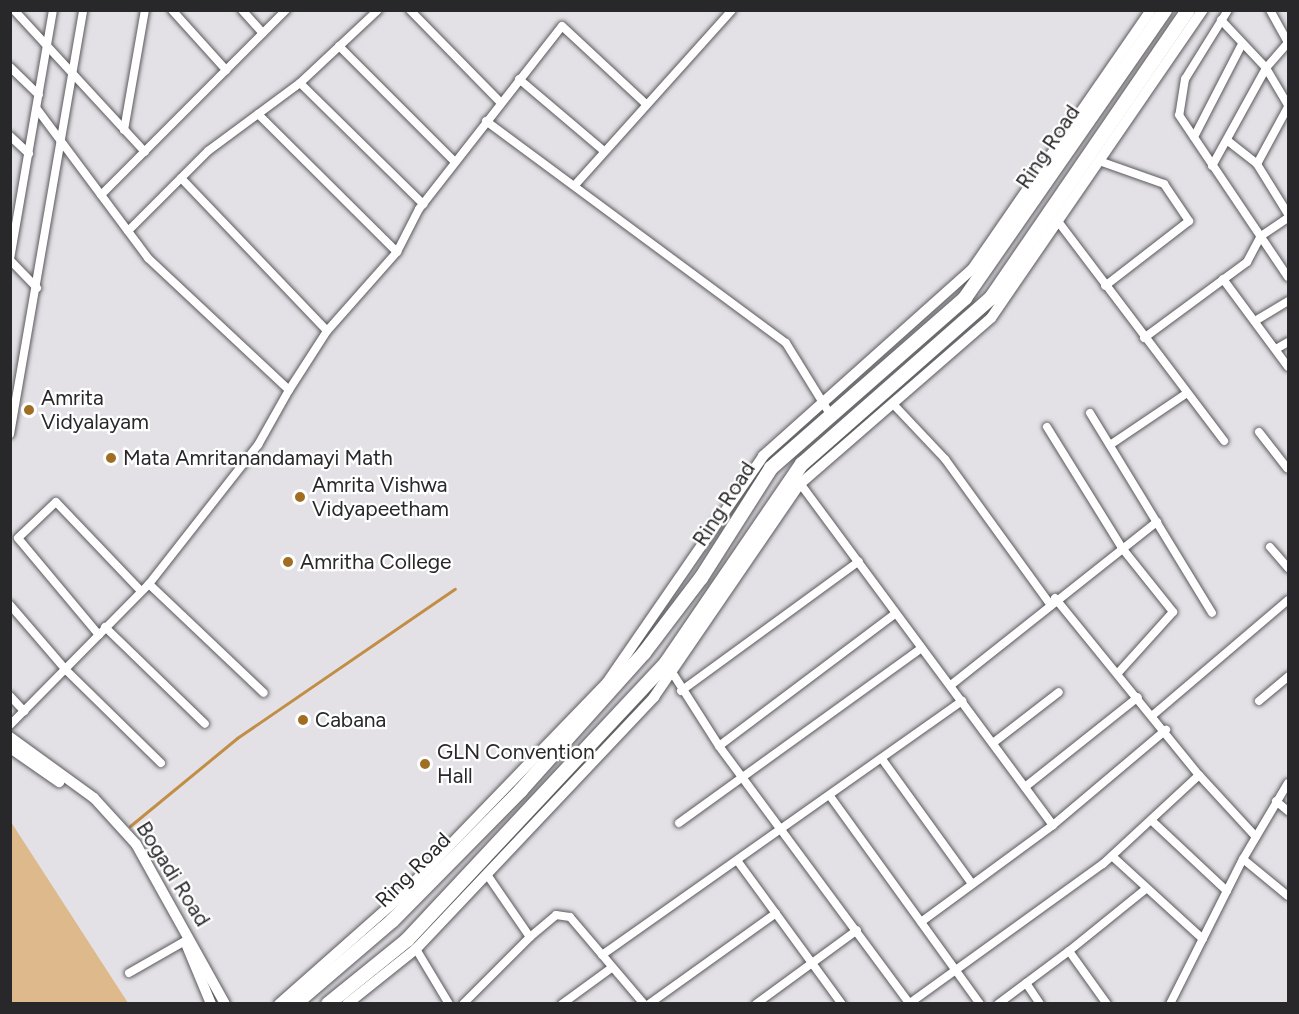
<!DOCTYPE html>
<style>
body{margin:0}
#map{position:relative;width:1299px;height:1014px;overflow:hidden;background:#e3e1e6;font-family:Figtree,sans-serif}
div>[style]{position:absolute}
.green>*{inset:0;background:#ddb98c}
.stream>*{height:3px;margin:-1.5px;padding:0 1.5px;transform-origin:1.5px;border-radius:1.5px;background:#c28e47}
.roads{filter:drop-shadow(0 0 2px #5b595d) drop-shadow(0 0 2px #5b595d)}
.street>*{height:8px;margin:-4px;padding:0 4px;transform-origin:4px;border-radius:4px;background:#fff}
.secondary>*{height:10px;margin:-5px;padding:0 5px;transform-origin:5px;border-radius:5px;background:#fff}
.highway>*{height:14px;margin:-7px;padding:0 7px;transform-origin:7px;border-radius:7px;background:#fff}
.dots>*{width:16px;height:16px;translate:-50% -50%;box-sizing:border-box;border:3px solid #fff;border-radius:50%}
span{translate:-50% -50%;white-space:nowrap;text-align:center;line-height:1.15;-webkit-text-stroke:4.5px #fff;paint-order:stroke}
.street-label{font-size:21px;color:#282729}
.poi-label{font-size:21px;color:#282729}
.left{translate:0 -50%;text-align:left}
.frame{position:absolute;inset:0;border:12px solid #282729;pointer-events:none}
</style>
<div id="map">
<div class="green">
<div style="clip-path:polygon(10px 822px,11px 822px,128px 1003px,11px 1003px)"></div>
</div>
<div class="stream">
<div style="left:130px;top:826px;width:139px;rotate:-39.4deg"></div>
<div style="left:237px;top:738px;width:264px;rotate:-34.4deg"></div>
</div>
<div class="roads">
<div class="street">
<div style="left:14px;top:10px;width:193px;rotate:47.3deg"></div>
<div style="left:172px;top:10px;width:81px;rotate:48deg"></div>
<div style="left:242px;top:10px;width:31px;rotate:48deg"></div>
<div style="left:410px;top:10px;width:129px;rotate:45.6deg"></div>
<div style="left:1228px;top:10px;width:81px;rotate:121.9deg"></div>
<div style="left:1185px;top:79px;width:36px;rotate:99deg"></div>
<div style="left:1179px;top:115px;width:195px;rotate:56.1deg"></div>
<div style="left:1270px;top:10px;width:37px;rotate:61deg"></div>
<div style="left:1221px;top:20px;width:66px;rotate:46.8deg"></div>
<div style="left:1266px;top:68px;width:43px;rotate:59.3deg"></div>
<div style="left:339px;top:46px;width:164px;rotate:45deg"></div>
<div style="left:10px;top:67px;width:40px;rotate:44deg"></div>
<div style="left:519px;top:79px;width:111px;rotate:40.3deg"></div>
<div style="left:300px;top:83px;width:173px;rotate:44.5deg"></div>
<div style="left:258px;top:114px;width:196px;rotate:44.8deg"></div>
<div style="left:486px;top:121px;width:373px;rotate:36.5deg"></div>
<div style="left:786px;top:343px;width:84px;rotate:58.2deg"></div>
<div style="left:124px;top:130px;width:122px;rotate:-80.1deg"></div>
<div style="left:10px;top:136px;width:26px;rotate:43deg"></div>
<div style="left:1194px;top:137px;width:102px;rotate:-62.7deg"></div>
<div style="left:1228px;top:141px;width:37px;rotate:38deg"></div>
<div style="left:1257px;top:164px;width:59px;rotate:58.2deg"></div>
<div style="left:1102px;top:162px;width:66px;rotate:19.5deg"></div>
<div style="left:1164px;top:184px;width:45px;rotate:56deg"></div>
<div style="left:1189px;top:221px;width:106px;rotate:142.3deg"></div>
<div style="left:1257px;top:164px;width:65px;rotate:-61.5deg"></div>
<div style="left:1212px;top:166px;width:112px;rotate:-61.1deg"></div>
<div style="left:1266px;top:68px;width:33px;rotate:-49deg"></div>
<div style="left:181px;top:178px;width:211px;rotate:46.3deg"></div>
<div style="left:575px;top:185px;width:235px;rotate:-48.1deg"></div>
<div style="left:101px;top:195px;width:262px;rotate:-45deg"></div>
<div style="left:1060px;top:224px;width:272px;rotate:52.9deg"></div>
<div style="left:128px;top:231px;width:113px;rotate:-45deg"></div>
<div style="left:208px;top:151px;width:114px;rotate:-36.5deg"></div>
<div style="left:300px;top:83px;width:107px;rotate:-43.1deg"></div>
<div style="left:10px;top:259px;width:253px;rotate:-80.2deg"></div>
<div style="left:10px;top:260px;width:39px;rotate:46deg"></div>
<div style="left:1223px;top:279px;width:109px;rotate:53.5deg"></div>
<div style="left:1255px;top:321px;width:39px;rotate:-31deg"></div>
<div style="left:1144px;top:338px;width:128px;rotate:-36.4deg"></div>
<div style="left:1247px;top:262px;width:30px;rotate:-62deg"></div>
<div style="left:1261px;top:236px;width:32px;rotate:-34deg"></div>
<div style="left:1276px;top:349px;width:14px;rotate:-30deg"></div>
<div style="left:289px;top:390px;width:70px;rotate:-57.2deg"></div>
<div style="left:327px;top:331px;width:106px;rotate:-48.5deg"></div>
<div style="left:397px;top:252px;width:48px;rotate:-62.9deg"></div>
<div style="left:419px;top:209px;width:232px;rotate:-52deg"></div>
<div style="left:562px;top:26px;width:113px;rotate:42.9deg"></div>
<div style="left:893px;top:404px;width:76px;rotate:46.6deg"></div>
<div style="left:945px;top:459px;width:179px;rotate:54.1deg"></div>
<div style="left:1090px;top:413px;width:234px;rotate:58.6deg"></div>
<div style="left:1047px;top:427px;width:142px;rotate:58.2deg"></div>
<div style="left:1122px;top:548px;width:82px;rotate:51.4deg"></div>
<div style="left:1173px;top:612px;width:82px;rotate:132deg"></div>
<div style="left:1259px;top:432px;width:46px;rotate:52.1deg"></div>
<div style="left:10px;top:434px;width:430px;rotate:-80.2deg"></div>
<div style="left:1110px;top:445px;width:93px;rotate:-34deg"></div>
<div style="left:799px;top:482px;width:427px;rotate:53.5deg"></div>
<div style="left:1270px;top:547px;width:28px;rotate:49deg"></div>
<div style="left:149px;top:584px;width:158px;rotate:43.5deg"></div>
<div style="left:1055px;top:598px;width:228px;rotate:50.9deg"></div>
<div style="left:10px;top:605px;width:86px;rotate:49.3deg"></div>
<div style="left:66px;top:670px;width:133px;rotate:44.4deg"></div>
<div style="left:105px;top:627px;width:139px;rotate:44.1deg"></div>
<div style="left:99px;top:635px;width:126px;rotate:-129.9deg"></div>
<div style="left:18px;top:538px;width:52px;rotate:-43.5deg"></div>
<div style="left:56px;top:502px;width:123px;rotate:46.3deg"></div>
<div style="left:670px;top:669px;width:91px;rotate:57.5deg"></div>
<div style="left:719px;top:746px;width:321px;rotate:53.5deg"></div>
<div style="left:951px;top:685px;width:263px;rotate:-38.4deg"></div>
<div style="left:681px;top:691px;width:220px;rotate:-36.1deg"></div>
<div style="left:10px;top:696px;width:21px;rotate:47deg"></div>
<div style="left:1259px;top:701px;width:38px;rotate:-40deg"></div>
<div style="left:1153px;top:715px;width:177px;rotate:-40.4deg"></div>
<div style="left:10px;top:725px;width:198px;rotate:-45.4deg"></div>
<div style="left:149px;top:584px;width:177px;rotate:-51.9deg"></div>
<div style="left:258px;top:445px;width:63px;rotate:-60.6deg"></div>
<div style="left:289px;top:390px;width:193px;rotate:-136.9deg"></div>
<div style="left:148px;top:258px;width:186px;rotate:-126.7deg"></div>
<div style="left:993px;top:743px;width:83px;rotate:-37.7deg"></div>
<div style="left:719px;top:746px;width:221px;rotate:-36.9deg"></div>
<div style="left:882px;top:759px;width:154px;rotate:54.2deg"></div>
<div style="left:1025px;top:787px;width:144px;rotate:-38.5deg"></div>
<div style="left:830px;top:796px;width:256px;rotate:54.2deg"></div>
<div style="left:1276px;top:801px;width:16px;rotate:40deg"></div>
<div style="left:1151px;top:820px;width:104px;rotate:43.1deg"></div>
<div style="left:679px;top:823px;width:299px;rotate:-35.8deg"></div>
<div style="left:1112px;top:856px;width:123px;rotate:42.4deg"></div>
<div style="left:1243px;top:859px;width:58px;rotate:39.4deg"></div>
<div style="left:739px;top:863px;width:175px;rotate:53.9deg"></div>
<div style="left:488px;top:876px;width:74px;rotate:55.5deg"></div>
<div style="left:530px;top:937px;width:34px;rotate:-40deg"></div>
<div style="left:556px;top:915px;width:14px;rotate:8deg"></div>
<div style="left:570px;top:917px;width:114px;rotate:49.6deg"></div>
<div style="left:921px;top:922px;width:164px;rotate:-36.3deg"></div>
<div style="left:1053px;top:825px;width:148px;rotate:-40.1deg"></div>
<div style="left:416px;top:949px;width:64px;rotate:59deg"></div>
<div style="left:1069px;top:951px;width:100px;rotate:-38.9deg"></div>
<div style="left:602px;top:955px;width:441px;rotate:-35.2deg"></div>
<div style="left:129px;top:973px;width:64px;rotate:-29.7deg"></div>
<div style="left:1026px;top:983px;width:25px;rotate:56deg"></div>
<div style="left:910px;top:1003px;width:238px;rotate:-35.8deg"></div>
<div style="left:1103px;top:864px;width:131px;rotate:-42.8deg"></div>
<div style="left:1199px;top:775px;width:84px;rotate:47.4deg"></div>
<div style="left:463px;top:1004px;width:95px;rotate:-45deg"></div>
<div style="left:562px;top:1004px;width:59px;rotate:-36.1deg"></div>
<div style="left:649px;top:1004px;width:156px;rotate:-35.6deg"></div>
<div style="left:756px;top:1004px;width:125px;rotate:-36.2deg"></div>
<div style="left:998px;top:1004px;width:89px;rotate:-36.7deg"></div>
<div style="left:1069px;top:951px;width:65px;rotate:54.4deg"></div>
<div style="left:1170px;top:1004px;width:162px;rotate:-63.3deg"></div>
<div style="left:1243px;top:859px;width:88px;rotate:-59.4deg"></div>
</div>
<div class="secondary">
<div style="left:10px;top:737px;width:104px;rotate:36deg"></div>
<div style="left:94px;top:798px;width:62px;rotate:47.6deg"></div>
<div style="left:136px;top:844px;width:183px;rotate:60.9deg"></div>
<div style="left:10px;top:748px;width:60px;rotate:34.8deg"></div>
<div style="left:187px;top:946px;width:63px;rotate:67.5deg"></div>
<div style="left:279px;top:1004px;width:160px;rotate:-41.5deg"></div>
<div style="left:399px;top:898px;width:298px;rotate:-46deg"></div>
<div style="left:606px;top:684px;width:277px;rotate:-55.4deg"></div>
<div style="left:763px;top:456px;width:282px;rotate:-41.8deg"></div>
<div style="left:973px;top:268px;width:313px;rotate:-55.4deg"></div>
<div style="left:347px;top:1004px;width:88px;rotate:-38.6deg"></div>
<div style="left:416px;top:949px;width:347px;rotate:-46.6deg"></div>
<div style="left:654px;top:697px;width:258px;rotate:-55.6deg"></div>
<div style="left:800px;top:484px;width:253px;rotate:-41deg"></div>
<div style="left:991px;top:318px;width:374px;rotate:-55.5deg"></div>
</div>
<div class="highway">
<div style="left:295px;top:1004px;width:128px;rotate:-40.6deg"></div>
<div style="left:392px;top:921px;width:184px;rotate:-45.4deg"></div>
<div style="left:521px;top:790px;width:184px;rotate:-48.1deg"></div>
<div style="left:644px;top:653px;width:94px;rotate:-52.8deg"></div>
<div style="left:701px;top:578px;width:130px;rotate:-57.5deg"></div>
<div style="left:771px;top:468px;width:258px;rotate:-41.2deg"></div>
<div style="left:965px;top:298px;width:351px;rotate:-55.2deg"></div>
<div style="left:328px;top:1004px;width:102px;rotate:-39deg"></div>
<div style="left:407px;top:940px;width:379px;rotate:-46.9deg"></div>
<div style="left:666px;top:663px;width:241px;rotate:-55.7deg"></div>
<div style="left:802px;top:464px;width:252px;rotate:-41.3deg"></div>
<div style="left:991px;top:298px;width:349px;rotate:-55.6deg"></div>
</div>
</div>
<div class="dots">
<div style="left:29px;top:410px;background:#a06e23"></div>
<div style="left:111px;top:458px;background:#a06e23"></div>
<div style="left:300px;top:497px;background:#a06e23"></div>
<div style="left:288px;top:562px;background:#a06e23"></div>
<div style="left:303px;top:720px;background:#a06e23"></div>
<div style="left:425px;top:764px;background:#a06e23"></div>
</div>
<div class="street-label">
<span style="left:1048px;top:147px;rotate:-56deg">Ring Road</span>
<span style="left:724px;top:504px;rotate:-57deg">Ring Road</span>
<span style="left:413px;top:870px;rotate:-45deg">Ring Road</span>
<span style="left:173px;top:874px;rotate:58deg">Bogadi Road</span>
</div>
<div class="poi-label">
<span class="left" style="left:41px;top:410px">Amrita<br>Vidyalayam</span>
<span class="left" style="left:123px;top:458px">Mata Amritanandamayi Math</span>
<span class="left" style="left:312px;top:497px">Amrita Vishwa<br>Vidyapeetham</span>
<span class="left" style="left:300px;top:562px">Amritha College</span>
<span class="left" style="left:315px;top:720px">Cabana</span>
<span class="left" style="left:437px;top:764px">GLN Convention<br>Hall</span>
</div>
<div class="frame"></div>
</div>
